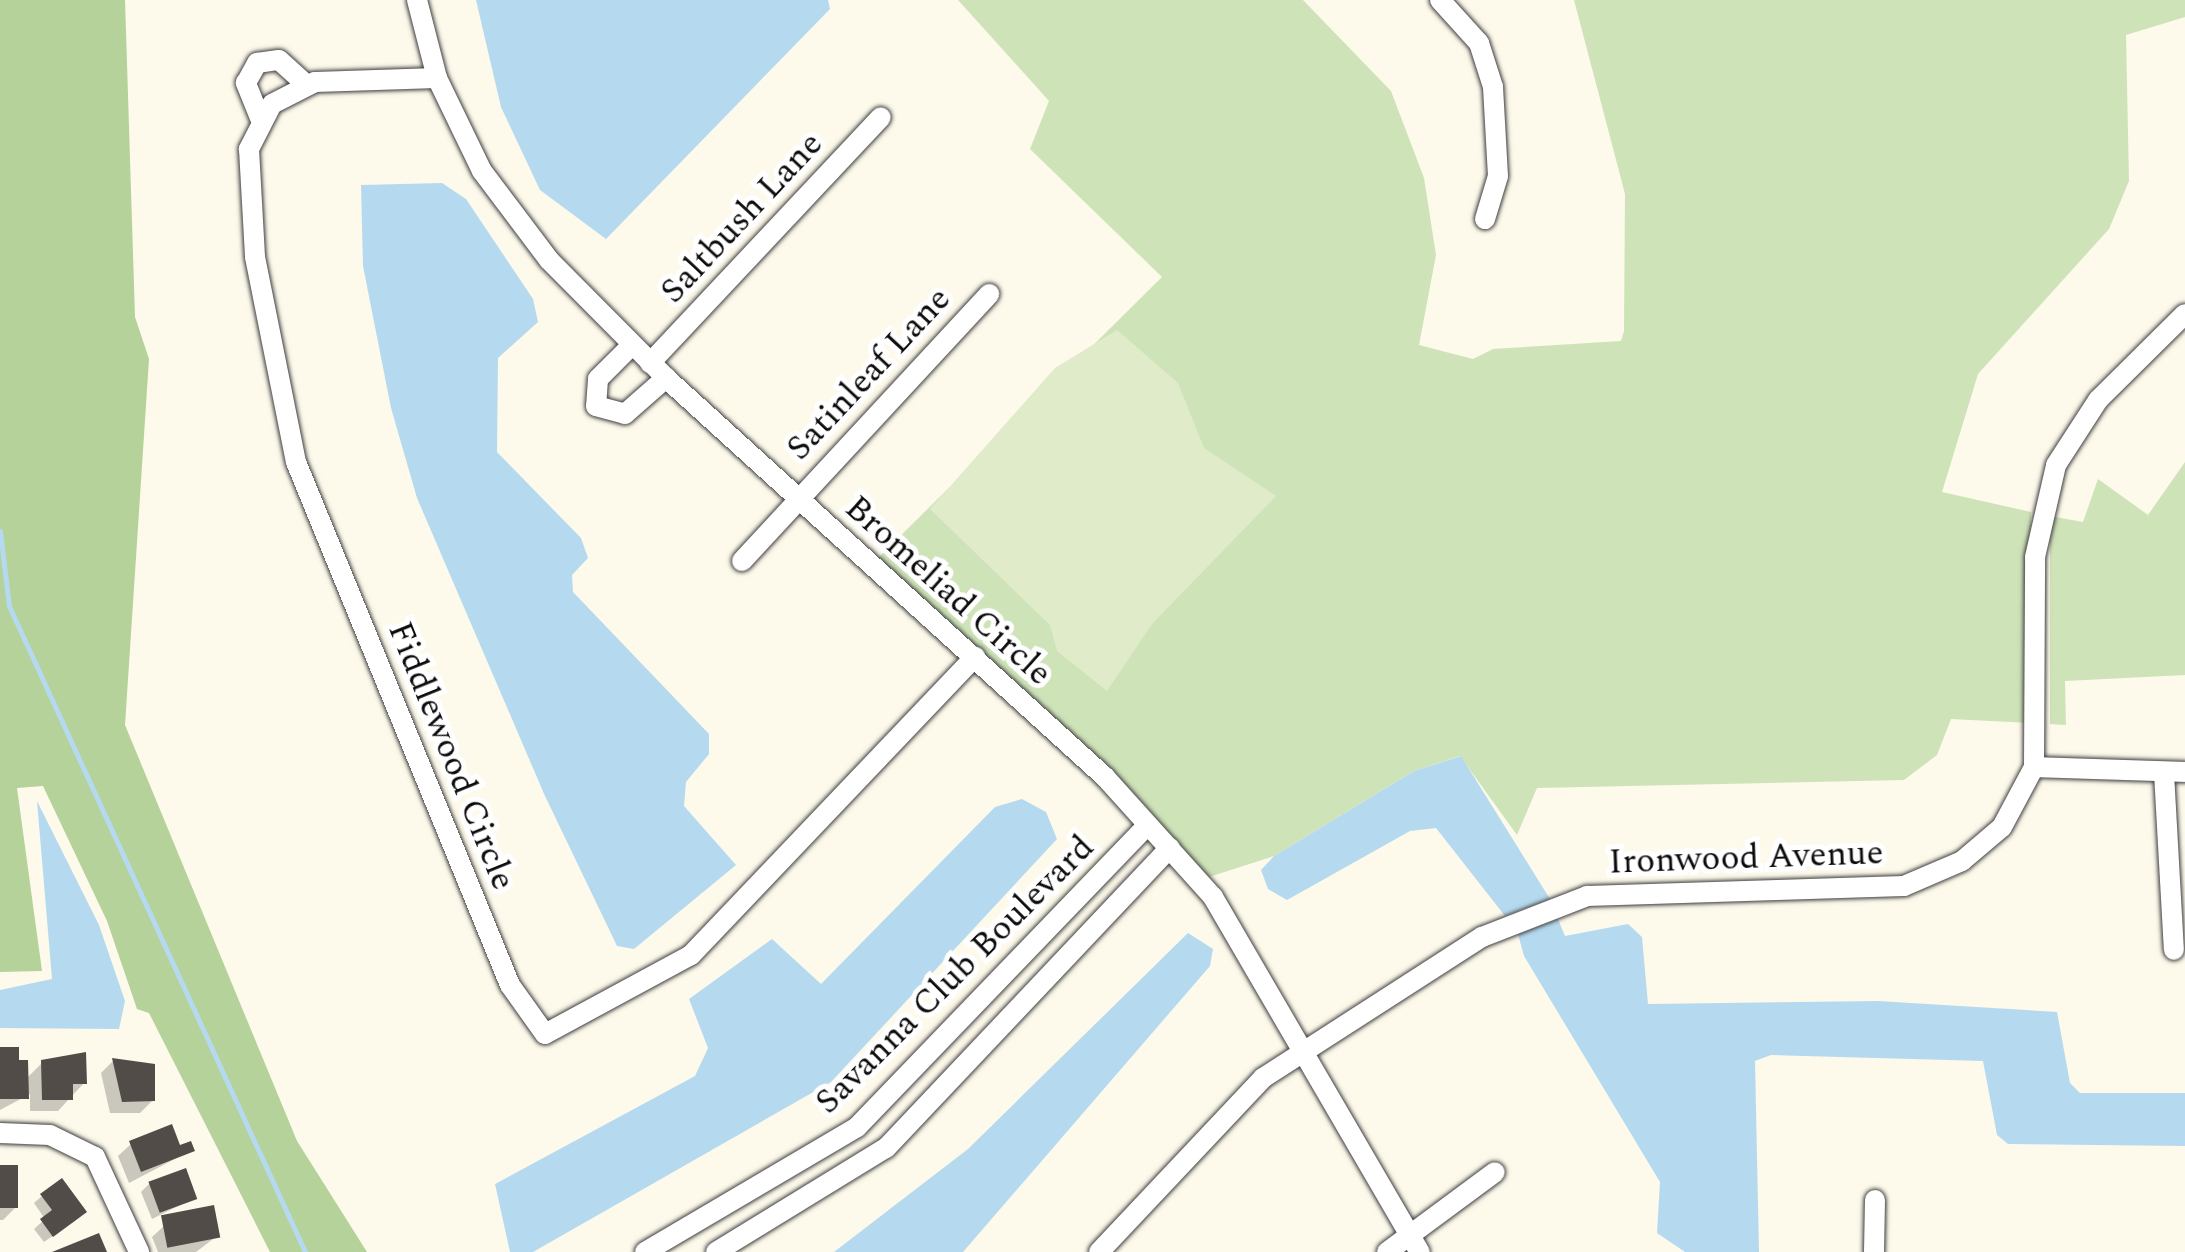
<!DOCTYPE html>
<style>
body{margin:0}
#map{position:relative;width:2185px;height:1252px;overflow:hidden;background:#fdf9eb;font-family:Spectral,serif}
div>[style]{position:absolute}
.green>*{inset:0;background:#cfe3b9}
.forest>*{inset:0;background:#b4d29a}
.pitch>*{inset:0;background:#e0ebca}
.water>*{inset:0;background:#b5daef}
.shadow>*{inset:0;background:#0003}
.stream>*{height:5px;margin:-2.5px;padding:0 2.5px;transform-origin:2.5px;border-radius:2.5px;background:#b5daef}
.building>*{inset:0;background:#524c49;transform-origin:0 0}
.roads{filter:drop-shadow(0 0 2px #3e3e3e) drop-shadow(0 0 2px #3e3e3e)}
.minor>*{height:20px;margin:-10px;padding:0 10px;transform-origin:10px;border-radius:10px;background:#fff}
span{translate:-50% -50%;white-space:nowrap;text-align:center;line-height:1.15;-webkit-text-stroke:10px #fff;paint-order:stroke}
.street-label{font-size:35px;color:#0b0b0b}
</style>
<div id="map">
<div class="green">
<div style="clip-path:polygon(958px 0,1303px 0,1391px 91px,1424px 178px,1436px 255px,1419px 345px,1473px 359px,1493px 349px,1621px 341px,1624px 331px,1625px 194px,1574px 0,2185px 0,2185px 17px,2126px 35px,2129px 181px,2109px 229px,1978px 374px,1942px 492px,2031px 512px,2031px 723px,1951px 719px,1937px 755px,1904px 780px,1537px 788px,1517px 835px,1460px 756px,1414px 771px,1274px 856px,1209px 877px,1111px 768px,878px 558px,1162px 277px,1030px 149px,1049px 101px)"></div>
<div style="clip-path:polygon(2185px 462px,2185px 675px,2065px 681px,2066px 725px,2050px 724px,2050px 516px,2083px 522px,2098px 479px,2148px 515px)"></div>
</div>
<div class="forest">
<div style="clip-path:polygon(0 0,125px 0,135px 317px,149px 359px,125px 725px,297px 1141px,367px 1252px,270px 1252px,149px 1013px,137px 1009px,107px 921px,43px 786px,17px 788px,42px 971px,0 972px)"></div>
</div>
<div class="pitch">
<div style="clip-path:polygon(1117px 330px,1178px 383px,1204px 448px,1276px 496px,1152px 624px,1107px 691px,1057px 651px,1050px 625px,930px 509px,1055px 368px)"></div>
</div>
<div class="water">
<div style="clip-path:polygon(476px 0,828px 0,830px 9px,606px 239px,540px 190px,501px 107px)"></div>
<div style="clip-path:polygon(442px 183px,466px 199px,533px 299px,538px 322px,498px 358px,497px 452px,581px 538px,588px 558px,572px 575px,573px 592px,709px 734px,709px 754px,686px 782px,684px 806px,736px 865px,634px 949px,617px 946px,545px 796px,417px 498px,391px 408px,363px 266px,361px 185px)"></div>
<div style="clip-path:polygon(1461px 756px,1550px 899px,1505px 916px,1436px 828px,1410px 831px,1287px 900px,1268px 889px,1261px 870px,1274px 856px,1414px 771px)"></div>
<div style="clip-path:polygon(1022px 799px,1046px 812px,1057px 839px,831px 1082px,533px 1252px,510px 1252px,495px 1184px,695px 1076px,708px 1048px,689px 999px,772px 939px,821px 984px,995px 807px)"></div>
<div style="clip-path:polygon(37px 801px,99px 925px,125px 1001px,119px 1029px,0 1028px,0 990px,52px 979px)"></div>
<div style="clip-path:polygon(1558px 919px,1565px 936px,1628px 924px,1642px 937px,1648px 1004px,1878px 1001px,2057px 1012px,2070px 1083px,2080px 1093px,2185px 1093px,2185px 1146px,2008px 1144px,1997px 1135px,1983px 1061px,1771px 1055px,1755px 1061px,1759px 1252px,1685px 1252px,1657px 1233px,1660px 1182px,1524px 956px,1518px 934px)"></div>
<div style="clip-path:polygon(1188px 933px,1213px 949px,1210px 966px,963px 1252px,834px 1252px,968px 1149px)"></div>
</div>
<div class="shadow">
<div style="clip-path:polygon(0 1049px,26px 1079px,42px 1063px,84px 1083px,58px 1111px,30px 1111px,30px 1094px,0 1110px)"></div>
<div style="clip-path:polygon(113px 1061px,153px 1100px,140px 1113px,110px 1113px,101px 1073px)"></div>
<div style="clip-path:polygon(131px 1144px,179px 1148px,192px 1150px,129px 1183px,118px 1156px)"></div>
<div style="clip-path:polygon(0 1168px,16px 1207px,3px 1220px,0 1220px)"></div>
<div style="clip-path:polygon(149px 1184px,194px 1198px,152px 1219px,141px 1192px)"></div>
<div style="clip-path:polygon(42px 1196px,76px 1220px,44px 1242px,34px 1229px,45px 1219px,34px 1203px)"></div>
<div style="clip-path:polygon(165px 1225px,217px 1236px,196px 1252px,158px 1252px,152px 1237px)"></div>
</div>
<div class="stream">
<div style="left:0;top:531px;width:76px;rotate:83.2deg"></div>
<div style="left:9px;top:606px;width:711px;rotate:65.38deg"></div>
</div>
<div class="building">
<div style="clip-path:polygon(0 1047px,19px 1047px,19px 1060px,28px 1060px,29px 1099px,0 1099px)"></div>
<div style="clip-path:polygon(86px 1052px,87px 1084px,73px 1084px,73px 1100px,42px 1100px,41px 1060px)"></div>
<div style="clip-path:polygon(112px 1058px,155px 1064px,155px 1101px,122px 1102px)"></div>
<div style="clip-path:polygon(172px 1124px,180px 1145px,191px 1141px,195px 1151px,141px 1172px,129px 1141px)"></div>
<div style="left:0;top:1165px;width:18px;height:43px"></div>
<div style="left:186px;top:1168px;width:33px;height:40px;rotate:70deg"></div>
<div style="clip-path:polygon(62px 1178px,87px 1212px,53px 1237px,40px 1219px,52px 1210px,40px 1194px)"></div>
<div style="left:214px;top:1205px;width:33px;height:54px;rotate:79deg"></div>
<div style="clip-path:polygon(99px 1233px,107px 1252px,52px 1252px)"></div>
</div>
<div class="roads">
<div class="minor">
<div style="left:417px;top:0;width:81px;rotate:75.6deg"></div>
<div style="left:437px;top:78px;width:103px;rotate:64.2deg"></div>
<div style="left:482px;top:171px;width:111px;rotate:53deg"></div>
<div style="left:549px;top:260px;width:166px;rotate:45.2deg"></div>
<div style="left:666px;top:378px;width:593px;rotate:42.27deg"></div>
<div style="left:1105px;top:777px;width:161px;rotate:48deg"></div>
<div style="left:1213px;top:897px;width:411px;rotate:59.8deg"></div>
<div style="left:1440px;top:0;width:58px;rotate:47.8deg"></div>
<div style="left:1479px;top:43px;width:46px;rotate:72.3deg"></div>
<div style="left:1493px;top:87px;width:89px;rotate:86.8deg"></div>
<div style="left:1498px;top:176px;width:45px;rotate:106.8deg"></div>
<div style="left:437px;top:78px;width:122px;rotate:178.1deg"></div>
<div style="left:315px;top:82px;width:48px;rotate:152.9deg"></div>
<div style="left:272px;top:104px;width:51px;rotate:117.1deg"></div>
<div style="left:249px;top:149px;width:108px;rotate:86.8deg"></div>
<div style="left:255px;top:257px;width:209px;rotate:78.7deg"></div>
<div style="left:296px;top:462px;width:565px;rotate:67.75deg"></div>
<div style="left:510px;top:985px;width:60px;rotate:54.5deg"></div>
<div style="left:545px;top:1034px;width:166px;rotate:-28.4deg"></div>
<div style="left:691px;top:955px;width:412px;rotate:-46.4deg"></div>
<div style="left:260px;top:118px;width:38px;rotate:-112deg"></div>
<div style="left:246px;top:83px;width:23px;rotate:-61deg"></div>
<div style="left:257px;top:63px;width:22px;rotate:-8deg"></div>
<div style="left:279px;top:60px;width:36px;rotate:42deg"></div>
<div style="left:632px;top:345px;width:48px;rotate:135deg"></div>
<div style="left:598px;top:379px;width:27px;rotate:94deg"></div>
<div style="left:596px;top:406px;width:30px;rotate:15deg"></div>
<div style="left:625px;top:414px;width:55px;rotate:-41.3deg"></div>
<div style="left:650px;top:363px;width:337px;rotate:-46.8deg"></div>
<div style="left:742px;top:561px;width:364px;rotate:-47.2deg"></div>
<div style="left:2034px;top:767px;width:151px;rotate:1.9deg"></div>
<div style="left:2164px;top:773px;width:177px;rotate:86.8deg"></div>
<div style="left:0;top:1133px;width:50px;rotate:2.3deg"></div>
<div style="left:50px;top:1135px;width:50px;rotate:26.1deg"></div>
<div style="left:95px;top:1157px;width:105px;rotate:65.1deg"></div>
<div style="left:645px;top:1252px;width:246px;rotate:-30.5deg"></div>
<div style="left:857px;top:1127px;width:419px;rotate:-46.1deg"></div>
<div style="left:716px;top:1252px;width:199px;rotate:-31.5deg"></div>
<div style="left:886px;top:1148px;width:413px;rotate:-46.6deg"></div>
<div style="left:1099px;top:1252px;width:239px;rotate:-46.7deg"></div>
<div style="left:1263px;top:1078px;width:260px;rotate:-32.8deg"></div>
<div style="left:1482px;top:937px;width:113px;rotate:-21.3deg"></div>
<div style="left:1587px;top:896px;width:317px;rotate:-1.8deg"></div>
<div style="left:1904px;top:886px;width:63px;rotate:-23.3deg"></div>
<div style="left:1962px;top:861px;width:52px;rotate:-40.4deg"></div>
<div style="left:2002px;top:827px;width:68px;rotate:-61.9deg"></div>
<div style="left:2034px;top:767px;width:210px;rotate:-89.7deg"></div>
<div style="left:2035px;top:557px;width:94px;rotate:-77.1deg"></div>
<div style="left:2056px;top:465px;width:77px;rotate:-57.1deg"></div>
<div style="left:2098px;top:400px;width:122px;rotate:-44.7deg"></div>
<div style="left:1387px;top:1252px;width:134px;rotate:-36.5deg"></div>
<div style="left:1874px;top:1252px;width:52px;rotate:-88.9deg"></div>
</div>
</div>
<div class="street-label">
<span style="left:742px;top:218px;rotate:-47deg">Saltbush Lane</span>
<span style="left:869px;top:374px;rotate:-47deg">Satinleaf Lane</span>
<span style="left:948px;top:591px;rotate:42deg">Bromeliad Circle</span>
<span style="left:451px;top:756px;rotate:68deg">Fiddlewood Circle</span>
<span style="left:1746px;top:858px;rotate:-2deg">Ironwood Avenue</span>
<span style="left:955px;top:975px;rotate:-45deg">Savanna Club Boulevard</span>
</div>
</div>
